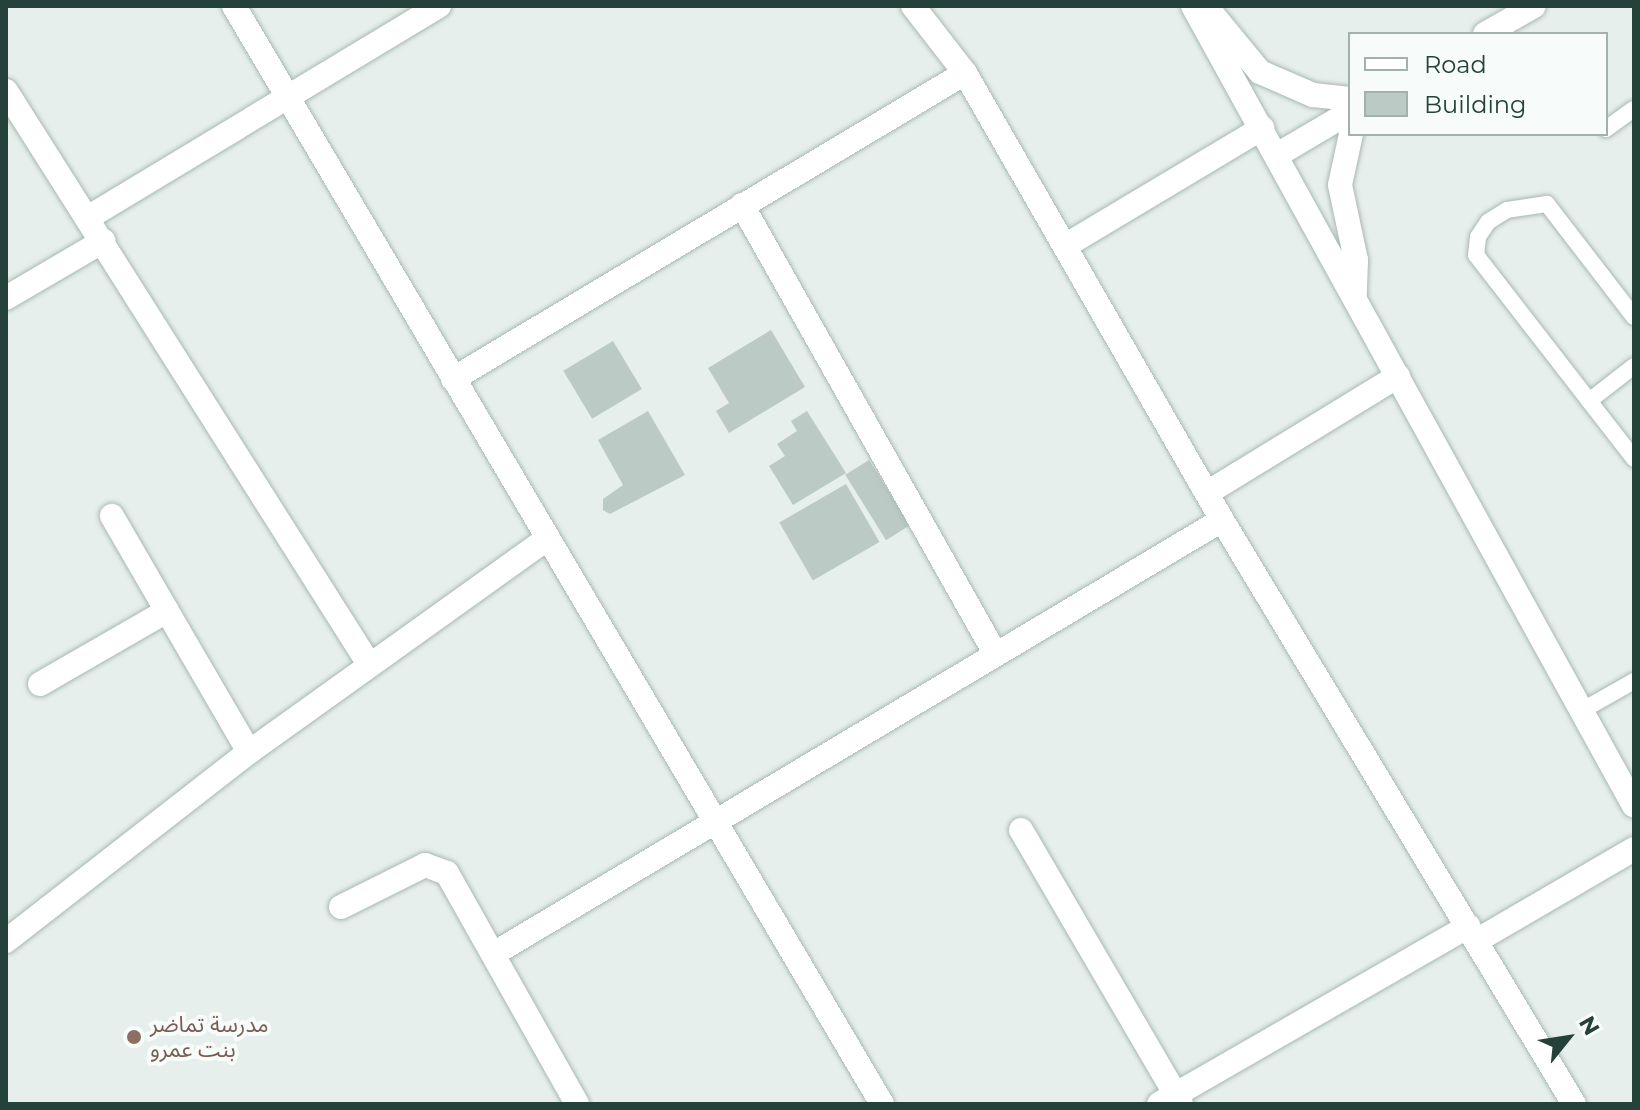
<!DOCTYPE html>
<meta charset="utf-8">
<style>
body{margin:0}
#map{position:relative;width:1640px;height:1110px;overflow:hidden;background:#e6efeb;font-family:Montserrat,"Noto Sans Arabic",sans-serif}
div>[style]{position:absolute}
.building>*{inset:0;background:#bbcac4;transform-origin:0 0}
.roads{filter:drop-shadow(0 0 2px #a8b8b2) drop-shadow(0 0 2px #a8b8b2)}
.service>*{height:16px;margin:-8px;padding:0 8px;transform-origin:8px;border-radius:8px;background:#fff}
.minor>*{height:24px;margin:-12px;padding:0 12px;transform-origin:12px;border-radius:12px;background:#fff}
.tertiary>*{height:24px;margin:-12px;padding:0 12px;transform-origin:12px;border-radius:12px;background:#fff}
.secondary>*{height:24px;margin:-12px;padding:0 12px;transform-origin:12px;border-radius:12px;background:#fff}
.dots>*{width:22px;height:22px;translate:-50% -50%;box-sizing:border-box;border:4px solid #f7fbf9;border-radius:50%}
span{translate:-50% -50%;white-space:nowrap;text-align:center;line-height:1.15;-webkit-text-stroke:8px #f7fbf9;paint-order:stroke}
.education-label{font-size:22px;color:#785e54}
.left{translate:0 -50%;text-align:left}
.frame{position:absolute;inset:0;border:8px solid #24423a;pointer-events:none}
.legend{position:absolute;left:1348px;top:32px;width:260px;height:104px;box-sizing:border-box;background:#f7fbf9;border:2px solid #a3b1ad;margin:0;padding:10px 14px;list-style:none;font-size:24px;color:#24423a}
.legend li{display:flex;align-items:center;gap:16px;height:40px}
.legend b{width:40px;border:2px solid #a3b1ad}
.north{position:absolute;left:1528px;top:998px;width:80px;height:80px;-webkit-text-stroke:6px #f7fbf9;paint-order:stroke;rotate:60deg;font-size:22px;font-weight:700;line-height:32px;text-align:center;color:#24423a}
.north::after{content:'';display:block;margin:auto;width:28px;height:36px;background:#24423a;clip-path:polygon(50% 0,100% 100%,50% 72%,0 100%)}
</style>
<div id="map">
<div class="building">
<div style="clip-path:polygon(771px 330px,805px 387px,729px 433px,716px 411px,729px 403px,708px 368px)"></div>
<div style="left:613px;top:341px;width:56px;height:58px;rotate:59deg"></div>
<div style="clip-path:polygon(648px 411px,685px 475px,610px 514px,603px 510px,603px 499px,623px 485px,598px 440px)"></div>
<div style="clip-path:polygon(807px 411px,846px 473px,793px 505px,769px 466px,785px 456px,777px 444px,797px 431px,791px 421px)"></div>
<div style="left:869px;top:460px;width:77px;height:28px;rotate:58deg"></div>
<div style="left:846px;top:484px;width:67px;height:77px;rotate:60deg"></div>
</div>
<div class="roads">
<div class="service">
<div style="left:1606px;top:129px;width:34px;rotate:-36deg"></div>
<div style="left:1634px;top:317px;width:143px;rotate:-127.6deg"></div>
<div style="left:1547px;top:204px;width:40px;rotate:171.5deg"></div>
<div style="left:1507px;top:210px;width:22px;rotate:148deg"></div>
<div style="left:1488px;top:222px;width:18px;rotate:124deg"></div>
<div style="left:1478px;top:237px;width:18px;rotate:96deg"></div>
<div style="left:1476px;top:255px;width:258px;rotate:52.2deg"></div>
<div style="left:1589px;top:401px;width:57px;rotate:-37.9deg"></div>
<div style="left:1581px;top:711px;width:61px;rotate:-29.5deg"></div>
</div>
<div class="minor">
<div style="left:1485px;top:34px;width:56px;rotate:-29.7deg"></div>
<div style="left:965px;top:73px;width:516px;rotate:60.1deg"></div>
<div style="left:1222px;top:520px;width:682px;rotate:58.92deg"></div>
<div style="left:6px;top:91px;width:678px;rotate:57.65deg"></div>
<div style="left:1277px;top:155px;width:85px;rotate:-30.5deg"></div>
<div style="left:742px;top:205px;width:515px;rotate:60.55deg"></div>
<div style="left:89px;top:217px;width:409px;rotate:-31.1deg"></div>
<div style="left:1065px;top:246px;width:230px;rotate:-30.9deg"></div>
<div style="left:6px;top:298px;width:113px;rotate:-30.4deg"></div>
<div style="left:453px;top:379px;width:596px;rotate:-30.86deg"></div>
<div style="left:965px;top:73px;width:85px;rotate:-127.8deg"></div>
<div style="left:1207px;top:493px;width:224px;rotate:-31.5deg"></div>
<div style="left:167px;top:611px;width:163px;rotate:59.8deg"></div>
<div style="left:40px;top:684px;width:146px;rotate:-29.9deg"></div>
<div style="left:167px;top:611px;width:110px;rotate:-120.1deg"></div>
<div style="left:1021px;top:830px;width:317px;rotate:59.7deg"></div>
<div style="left:341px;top:907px;width:94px;rotate:-26.6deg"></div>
<div style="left:425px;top:865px;width:23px;rotate:20deg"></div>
<div style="left:447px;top:873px;width:265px;rotate:60.6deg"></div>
<div style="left:1476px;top:941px;width:183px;rotate:-30.2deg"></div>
<div style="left:495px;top:953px;width:846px;rotate:-30.78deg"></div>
<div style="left:1159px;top:1104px;width:357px;rotate:-29.9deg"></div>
</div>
<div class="tertiary">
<div style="left:234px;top:6px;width:1275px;rotate:59.45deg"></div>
<div style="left:6px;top:941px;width:308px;rotate:-37.9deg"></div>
<div style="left:249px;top:752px;width:366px;rotate:-35.6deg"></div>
</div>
<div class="secondary">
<div style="left:1193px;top:6px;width:913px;rotate:61.13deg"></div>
<div style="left:1213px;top:15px;width:74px;rotate:50.5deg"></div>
<div style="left:1260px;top:72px;width:58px;rotate:23.5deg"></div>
<div style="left:1313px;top:95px;width:37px;rotate:6deg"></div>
<div style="left:1351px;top:134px;width:52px;rotate:102.2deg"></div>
<div style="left:1340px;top:185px;width:77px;rotate:78deg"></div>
<div style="left:1356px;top:260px;width:35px;rotate:92deg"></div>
</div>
</div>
<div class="dots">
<div style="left:134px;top:1037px;background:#8d6e63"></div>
</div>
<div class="education-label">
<span class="left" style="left:150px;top:1037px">مدرسة تماضر<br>بنت عمرو</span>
</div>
<div class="frame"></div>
<ul class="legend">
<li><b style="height:10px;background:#fff"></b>Road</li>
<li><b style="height:22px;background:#bbcac4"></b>Building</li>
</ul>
<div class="north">N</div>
</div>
